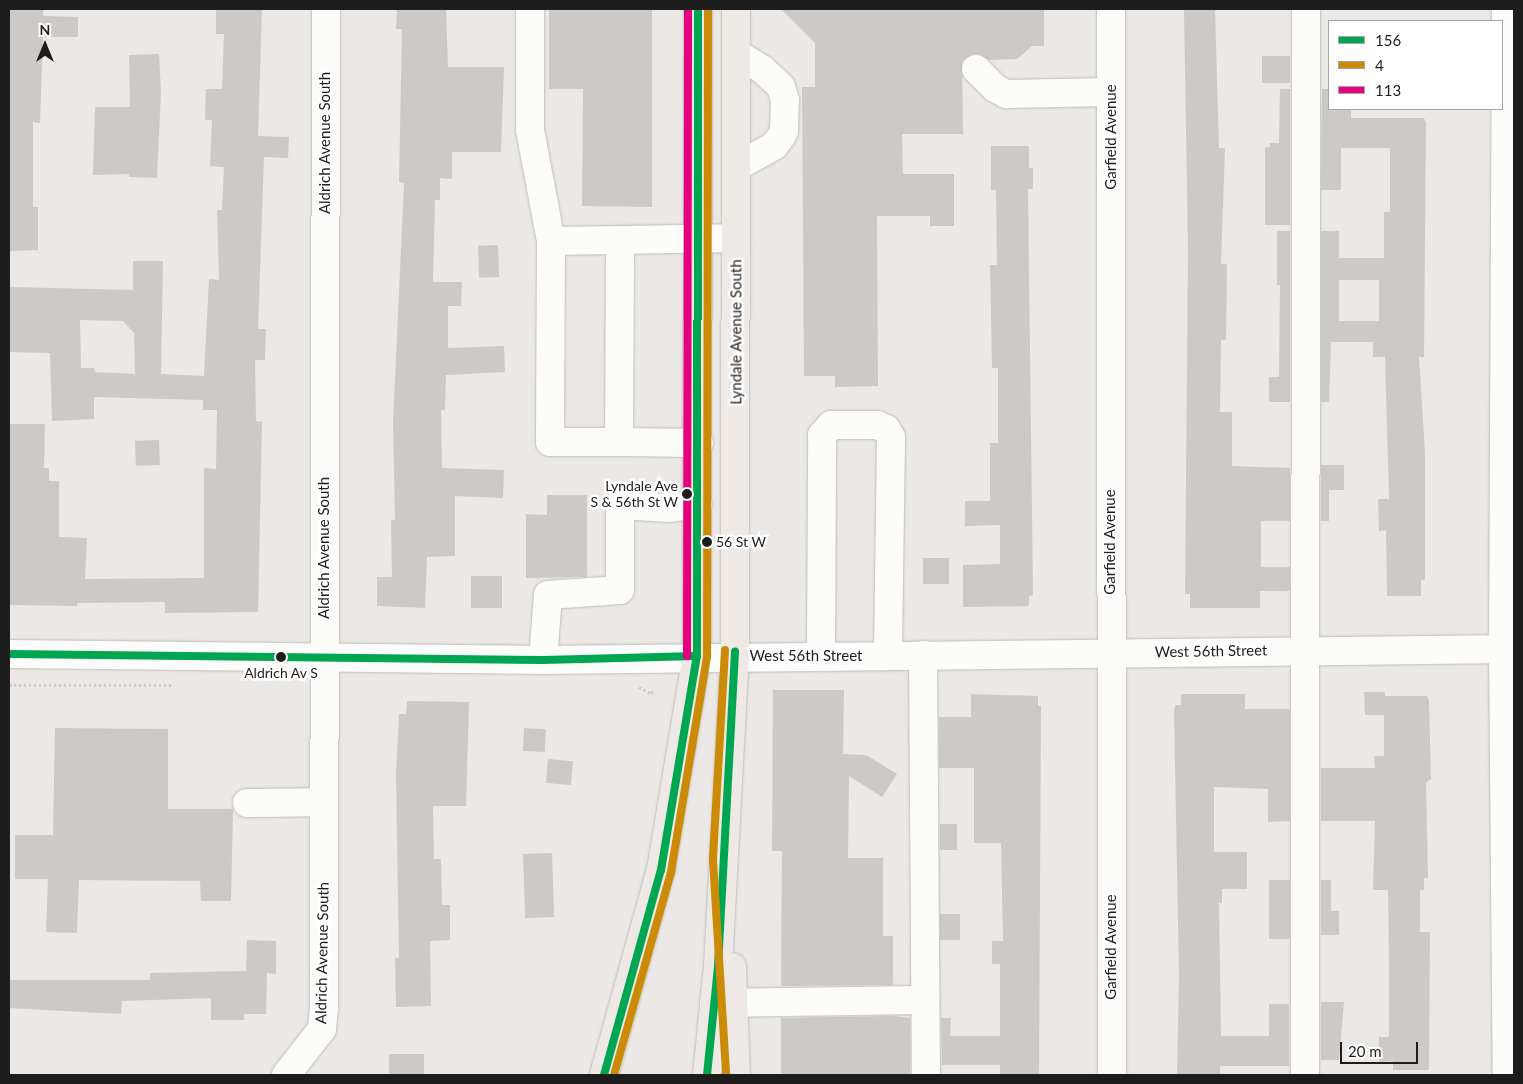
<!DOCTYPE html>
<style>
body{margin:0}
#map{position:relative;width:1523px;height:1084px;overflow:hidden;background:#ebe8e6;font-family:Lato,sans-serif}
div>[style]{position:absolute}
.building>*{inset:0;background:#ccc9c7;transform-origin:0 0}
.path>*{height:3px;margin-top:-1.5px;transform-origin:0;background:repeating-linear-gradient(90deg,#d4c7c9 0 2.5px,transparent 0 5px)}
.roads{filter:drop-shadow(0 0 1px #bebdbc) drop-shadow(0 0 1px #bebdbc)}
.minor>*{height:28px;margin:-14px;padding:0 14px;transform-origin:14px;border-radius:14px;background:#fcfcfb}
.major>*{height:28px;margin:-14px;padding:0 14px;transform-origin:14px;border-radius:14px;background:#eee9e5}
.bus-1>*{height:8px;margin:-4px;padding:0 4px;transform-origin:4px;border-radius:4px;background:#00a651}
.bus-2>*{height:8px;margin:-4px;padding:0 4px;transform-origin:4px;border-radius:4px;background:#cb8b06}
.bus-3>*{height:8px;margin:-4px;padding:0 4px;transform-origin:4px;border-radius:4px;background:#e5007d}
.dots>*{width:14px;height:14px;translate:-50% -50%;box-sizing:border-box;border:2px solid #fff;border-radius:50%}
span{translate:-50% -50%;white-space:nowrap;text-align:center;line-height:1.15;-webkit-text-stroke:5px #fff;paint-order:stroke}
.bus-label{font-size:14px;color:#1d1d1d}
.right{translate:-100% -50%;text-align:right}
.left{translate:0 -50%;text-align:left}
.street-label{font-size:15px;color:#1d1d1d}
.frame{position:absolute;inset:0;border:10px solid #1d1d1d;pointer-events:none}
.legend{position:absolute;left:1328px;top:20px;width:175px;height:90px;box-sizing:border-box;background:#fff;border:1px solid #a5a5a5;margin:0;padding:6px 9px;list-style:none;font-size:15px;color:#1d1d1d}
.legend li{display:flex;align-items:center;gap:10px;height:25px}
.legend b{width:25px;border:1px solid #a5a5a5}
.north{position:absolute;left:20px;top:20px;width:50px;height:50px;-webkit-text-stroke:4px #fff;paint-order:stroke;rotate:0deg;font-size:14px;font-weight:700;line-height:20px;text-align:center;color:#1d1d1d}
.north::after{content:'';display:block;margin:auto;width:18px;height:22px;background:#1d1d1d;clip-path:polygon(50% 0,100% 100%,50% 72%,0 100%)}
.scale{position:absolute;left:1340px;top:1042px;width:78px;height:22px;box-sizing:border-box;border:2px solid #1d1d1d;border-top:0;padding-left:6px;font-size:15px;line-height:18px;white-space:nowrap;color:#1d1d1d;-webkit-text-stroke:4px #fff;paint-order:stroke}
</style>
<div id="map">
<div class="building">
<div style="clip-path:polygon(9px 9px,43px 9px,43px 16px,78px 17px,78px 37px,43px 37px,40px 123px,33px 122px,33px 207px,38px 207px,38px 250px,9px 251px)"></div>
<div style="clip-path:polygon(evenodd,216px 9px,262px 9px,258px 136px,289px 137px,288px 158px,264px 157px,258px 329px,266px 329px,265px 360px,255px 360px,256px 421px,262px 422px,258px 612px,165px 613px,165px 602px,77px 603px,77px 606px,9px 605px,9px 424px,45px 424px,44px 468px,49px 468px,49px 481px,59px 481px,59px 537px,87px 538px,85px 579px,204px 578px,204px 468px,216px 469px,217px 410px,203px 410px,203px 400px,94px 397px,94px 419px,52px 421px,50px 353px,9px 352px,9px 287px,133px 290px,133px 261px,163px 261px,161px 374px,204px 376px,209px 279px,219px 280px,217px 210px,222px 210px,224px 167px,210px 166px,212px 120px,205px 120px,206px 89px,222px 89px,224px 34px,216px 34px,216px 9px,80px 320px,123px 321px,134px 333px,135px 374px,95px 372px,94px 368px,81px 368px,80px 320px)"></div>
<div style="clip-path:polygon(397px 9px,446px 9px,448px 67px,504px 67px,501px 152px,452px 152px,452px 179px,440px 178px,440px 200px,435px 200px,433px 282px,462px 282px,461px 306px,448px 306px,448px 348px,504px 346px,505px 372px,446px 375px,445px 410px,441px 410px,442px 468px,504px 470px,503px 498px,455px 496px,455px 556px,427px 557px,425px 608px,377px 606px,377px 577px,392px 577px,391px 520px,395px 520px,393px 423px,404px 183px,399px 182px,402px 29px,396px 29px)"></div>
<div style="clip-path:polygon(549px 9px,652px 9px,652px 207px,582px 206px,583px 89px,549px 89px)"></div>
<div style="clip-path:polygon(781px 9px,1044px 9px,1044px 46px,1032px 46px,1017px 59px,989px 60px,980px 54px,972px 54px,962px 61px,963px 134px,902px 134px,903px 174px,954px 174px,954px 226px,930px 226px,930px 216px,877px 216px,878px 386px,835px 387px,835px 376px,804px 376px,802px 87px,815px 87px,815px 43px)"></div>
<div style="clip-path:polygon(1184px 9px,1215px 9px,1219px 148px,1225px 148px,1221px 264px,1227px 264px,1226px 340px,1221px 340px,1220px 412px,1232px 412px,1232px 466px,1290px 468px,1290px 521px,1261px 521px,1261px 567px,1290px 567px,1290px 591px,1260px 591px,1260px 608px,1190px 608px,1190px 594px,1185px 594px,1188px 250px)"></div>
<div style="clip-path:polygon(159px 54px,161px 92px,157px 178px,129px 177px,129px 174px,93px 175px,95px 107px,130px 107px,129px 55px)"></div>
<div style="left:1262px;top:56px;width:28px;height:27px"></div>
<div style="clip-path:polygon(1280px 89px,1290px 89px,1290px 225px,1265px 225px,1265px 148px,1270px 147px,1270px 143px,1279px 143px)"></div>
<div style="clip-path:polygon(evenodd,1322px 89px,1329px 89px,1329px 109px,1351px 109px,1351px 118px,1424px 118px,1426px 123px,1424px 357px,1419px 357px,1425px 453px,1425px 580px,1421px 580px,1421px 596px,1387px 596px,1386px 530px,1379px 531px,1378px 499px,1389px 499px,1385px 357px,1373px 357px,1373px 342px,1331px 342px,1329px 402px,1321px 402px,1321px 231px,1339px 231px,1339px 258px,1384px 258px,1384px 212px,1390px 212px,1390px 148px,1341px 148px,1341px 190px,1321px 190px,1322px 89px,1339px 280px,1379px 280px,1379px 321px,1339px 321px,1339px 280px)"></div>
<div style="clip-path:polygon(991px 146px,1029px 146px,1029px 168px,1033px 168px,1033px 189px,1028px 189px,1033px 595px,1029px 596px,1029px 606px,963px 607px,963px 565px,1000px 564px,1000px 525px,965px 526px,965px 501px,990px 501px,990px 443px,998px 443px,998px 368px,992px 368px,990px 265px,997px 265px,996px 190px,991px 190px)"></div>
<div style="clip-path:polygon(1277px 231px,1290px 231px,1290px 402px,1269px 402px,1269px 377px,1279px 377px,1280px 285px,1277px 285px)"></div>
<div style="left:498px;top:245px;width:32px;height:20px;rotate:88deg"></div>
<div style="left:159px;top:440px;width:25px;height:24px;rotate:88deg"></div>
<div style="clip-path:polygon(1321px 465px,1344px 465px,1344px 490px,1329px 490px,1329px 521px,1321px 521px)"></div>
<div style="clip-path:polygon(547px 495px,587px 495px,587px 577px,526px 578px,526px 514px,547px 515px)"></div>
<div style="left:923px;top:558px;width:26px;height:26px"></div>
<div style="left:502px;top:576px;width:32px;height:31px;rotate:90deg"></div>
<div style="clip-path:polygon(773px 690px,844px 690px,843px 754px,866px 755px,897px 774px,882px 797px,849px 776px,848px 858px,883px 858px,883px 936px,893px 936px,893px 985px,781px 986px,782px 851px,772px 851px)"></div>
<div style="clip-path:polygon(1364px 692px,1385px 692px,1385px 696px,1427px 696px,1429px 701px,1431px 779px,1426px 782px,1428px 878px,1424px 878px,1424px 890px,1420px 890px,1420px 932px,1430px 932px,1429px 1070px,1393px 1070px,1393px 1061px,1379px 1062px,1379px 1037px,1389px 1037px,1389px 963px,1388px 890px,1373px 890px,1375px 821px,1321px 821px,1321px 768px,1375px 768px,1374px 756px,1384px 756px,1384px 715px,1365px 715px)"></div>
<div style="clip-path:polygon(971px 694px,1038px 696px,1038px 706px,1041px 706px,1039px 1075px,1000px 1075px,1000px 1065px,942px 1065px,941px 1018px,951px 1018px,950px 1036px,1000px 1036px,1000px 964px,992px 964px,992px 941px,1003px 941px,1001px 843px,974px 843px,974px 768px,939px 768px,939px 717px,971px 717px)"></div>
<div style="clip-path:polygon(1181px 694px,1245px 694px,1245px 709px,1290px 709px,1290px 821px,1268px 822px,1268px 789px,1214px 787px,1214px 852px,1247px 852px,1247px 889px,1222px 889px,1222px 903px,1219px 903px,1221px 1036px,1269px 1036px,1269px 1004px,1289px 1004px,1289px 1066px,1220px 1066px,1220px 1075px,1177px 1075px,1179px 975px,1174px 712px,1175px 705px,1181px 705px)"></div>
<div style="clip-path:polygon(407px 701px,469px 702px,466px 806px,433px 806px,434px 859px,441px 859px,442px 905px,450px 905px,450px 940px,430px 941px,431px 1006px,396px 1007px,395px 958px,399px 958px,396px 774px,399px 714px,406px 714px)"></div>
<div style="clip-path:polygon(55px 728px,168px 729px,168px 809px,233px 809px,231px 901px,201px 901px,200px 881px,79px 880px,77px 933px,46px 932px,48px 879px,15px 879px,15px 835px,53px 835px)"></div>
<div style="left:524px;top:728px;width:22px;height:23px;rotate:3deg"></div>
<div style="left:548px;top:759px;width:25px;height:24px;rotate:5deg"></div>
<div style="left:940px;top:824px;width:17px;height:26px"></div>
<div style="left:552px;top:853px;width:64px;height:29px;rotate:88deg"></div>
<div style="left:1269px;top:880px;width:21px;height:59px"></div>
<div style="clip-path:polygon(1321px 880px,1331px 880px,1331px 911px,1339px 911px,1339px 935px,1321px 935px)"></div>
<div style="left:940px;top:914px;width:20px;height:26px"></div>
<div style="clip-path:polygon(247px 940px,276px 941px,276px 974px,267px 973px,266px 1014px,244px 1014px,244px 1020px,211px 1020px,211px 998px,122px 1001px,121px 1014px,9px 1008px,10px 980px,150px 980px,150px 973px,246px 971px)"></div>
<div style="clip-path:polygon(1321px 1002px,1344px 1002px,1339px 1060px,1321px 1060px)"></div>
<div style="clip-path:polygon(894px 1016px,910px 1018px,910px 1075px,781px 1075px,781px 1018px)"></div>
<div style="left:389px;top:1054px;width:35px;height:21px"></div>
</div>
<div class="path">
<div style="left:9px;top:685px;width:162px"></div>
<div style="left:639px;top:687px;width:13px;rotate:27deg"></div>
<div style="left:651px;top:693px;width:4px;rotate:-34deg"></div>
</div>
<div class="roads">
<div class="minor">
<div style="left:530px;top:9px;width:121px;rotate:90deg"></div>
<div style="left:530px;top:130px;width:113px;rotate:79.3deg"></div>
<div style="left:551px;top:241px;width:185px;rotate:-0.9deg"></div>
<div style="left:1111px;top:9px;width:1066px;rotate:89.95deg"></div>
<div style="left:1506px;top:9px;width:640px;rotate:90.27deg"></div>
<div style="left:1503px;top:649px;width:426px;rotate:89.5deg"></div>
<div style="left:736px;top:53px;width:31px;rotate:32deg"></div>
<div style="left:762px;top:69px;width:26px;rotate:43deg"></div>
<div style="left:781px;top:87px;width:14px;rotate:73deg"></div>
<div style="left:785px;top:100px;width:31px;rotate:92deg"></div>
<div style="left:784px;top:131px;width:7px;rotate:117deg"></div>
<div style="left:781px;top:137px;width:11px;rotate:128deg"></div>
<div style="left:774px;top:146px;width:43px;rotate:151.1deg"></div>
<div style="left:976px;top:69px;width:27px;rotate:45deg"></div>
<div style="left:995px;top:88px;width:13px;rotate:29deg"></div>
<div style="left:1006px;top:94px;width:105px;rotate:-1.1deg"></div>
<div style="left:551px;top:241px;width:201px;rotate:90.3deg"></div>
<div style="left:550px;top:442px;width:69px"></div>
<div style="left:619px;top:442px;width:202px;rotate:-89.7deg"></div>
<div style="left:619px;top:442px;width:80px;rotate:0.7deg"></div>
<div style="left:9px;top:654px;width:534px;rotate:0.64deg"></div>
<div style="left:543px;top:660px;width:971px;rotate:-0.65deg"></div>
<div style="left:923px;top:655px;width:420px;rotate:89.6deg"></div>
<div style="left:821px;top:656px;width:221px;rotate:-89.7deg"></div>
<div style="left:822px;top:435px;width:13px;rotate:-48deg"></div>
<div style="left:831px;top:425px;width:46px"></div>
<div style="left:877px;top:425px;width:10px;rotate:24deg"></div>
<div style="left:886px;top:429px;width:9px;rotate:58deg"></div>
<div style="left:891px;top:437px;width:219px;rotate:90.8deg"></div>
<div style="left:543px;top:660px;width:65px;rotate:-85.6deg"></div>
<div style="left:548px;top:595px;width:72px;rotate:-4deg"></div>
<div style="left:620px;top:590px;width:85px;rotate:-90deg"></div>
<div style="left:620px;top:505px;width:50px;rotate:3.4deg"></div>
<div style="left:670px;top:508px;width:28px;rotate:-8deg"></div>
<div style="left:247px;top:803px;width:77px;rotate:-0.7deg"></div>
<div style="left:714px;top:1003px;width:211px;rotate:-0.8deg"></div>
<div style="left:286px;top:1075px;width:58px;rotate:-52deg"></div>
<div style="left:322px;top:1029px;width:21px;rotate:-85deg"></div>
<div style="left:324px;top:1008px;width:999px;rotate:-89.89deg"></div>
<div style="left:1305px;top:1075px;width:1066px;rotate:-89.95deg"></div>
</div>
<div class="major">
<div style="left:732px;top:967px;width:108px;rotate:87.9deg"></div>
<div style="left:604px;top:1075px;width:213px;rotate:-74.5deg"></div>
<div style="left:661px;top:870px;width:217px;rotate:-80.5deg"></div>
<div style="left:697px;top:656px;width:647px;rotate:-89.91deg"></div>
<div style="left:707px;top:1075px;width:110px;rotate:-84.2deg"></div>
<div style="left:718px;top:966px;width:310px;rotate:-86.9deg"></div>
<div style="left:735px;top:656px;width:647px;rotate:-89.91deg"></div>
</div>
</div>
<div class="bus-1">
<div style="left:9px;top:654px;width:534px;rotate:0.64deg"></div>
<div style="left:543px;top:660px;width:154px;rotate:-1.5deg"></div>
<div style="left:604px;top:1075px;width:213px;rotate:-74.5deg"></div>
<div style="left:661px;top:870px;width:217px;rotate:-80.5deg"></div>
<div style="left:697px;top:656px;width:647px;rotate:-89.91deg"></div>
<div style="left:707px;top:1075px;width:110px;rotate:-84.2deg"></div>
<div style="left:718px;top:966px;width:315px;rotate:-86.9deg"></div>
</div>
<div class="bus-2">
<div style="left:725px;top:650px;width:210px;rotate:93.3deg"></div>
<div style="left:713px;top:860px;width:215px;rotate:86.5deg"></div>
<div style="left:614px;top:1075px;width:211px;rotate:-74.3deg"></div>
<div style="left:671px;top:872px;width:218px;rotate:-80.5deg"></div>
<div style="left:707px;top:657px;width:648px;rotate:-89.91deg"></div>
</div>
<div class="bus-3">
<div style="left:687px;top:656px;width:647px;rotate:-89.91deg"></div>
</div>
<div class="dots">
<div style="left:687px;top:494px;background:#1d1d1d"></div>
<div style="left:707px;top:542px;background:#1d1d1d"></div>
<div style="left:281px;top:657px;background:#1d1d1d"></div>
</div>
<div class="bus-label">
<span class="right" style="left:678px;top:494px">Lyndale Ave<br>S &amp; 56th St W</span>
<span class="left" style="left:716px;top:542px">56 St W</span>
<span style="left:281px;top:673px">Aldrich Av S</span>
</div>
<div class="street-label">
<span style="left:1111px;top:137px;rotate:-90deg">Garfield Avenue</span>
<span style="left:325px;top:143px;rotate:-90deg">Aldrich Avenue South</span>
<span style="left:736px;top:332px;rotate:-90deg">Lyndale Avenue South</span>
<span style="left:1110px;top:542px;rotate:-90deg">Garfield Avenue</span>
<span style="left:324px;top:548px;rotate:-90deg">Aldrich Avenue South</span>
<span style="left:1211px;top:651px;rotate:-1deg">West 56th Street</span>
<span style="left:806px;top:656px">West 56th Street</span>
<span style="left:1111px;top:947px;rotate:-90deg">Garfield Avenue</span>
<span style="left:322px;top:953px;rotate:-89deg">Aldrich Avenue South</span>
</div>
<div class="frame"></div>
<ul class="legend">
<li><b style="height:6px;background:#00a651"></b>156</li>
<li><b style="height:6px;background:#cb8b06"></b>4</li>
<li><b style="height:6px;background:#e5007d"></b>113</li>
</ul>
<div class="north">N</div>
<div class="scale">20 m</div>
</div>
